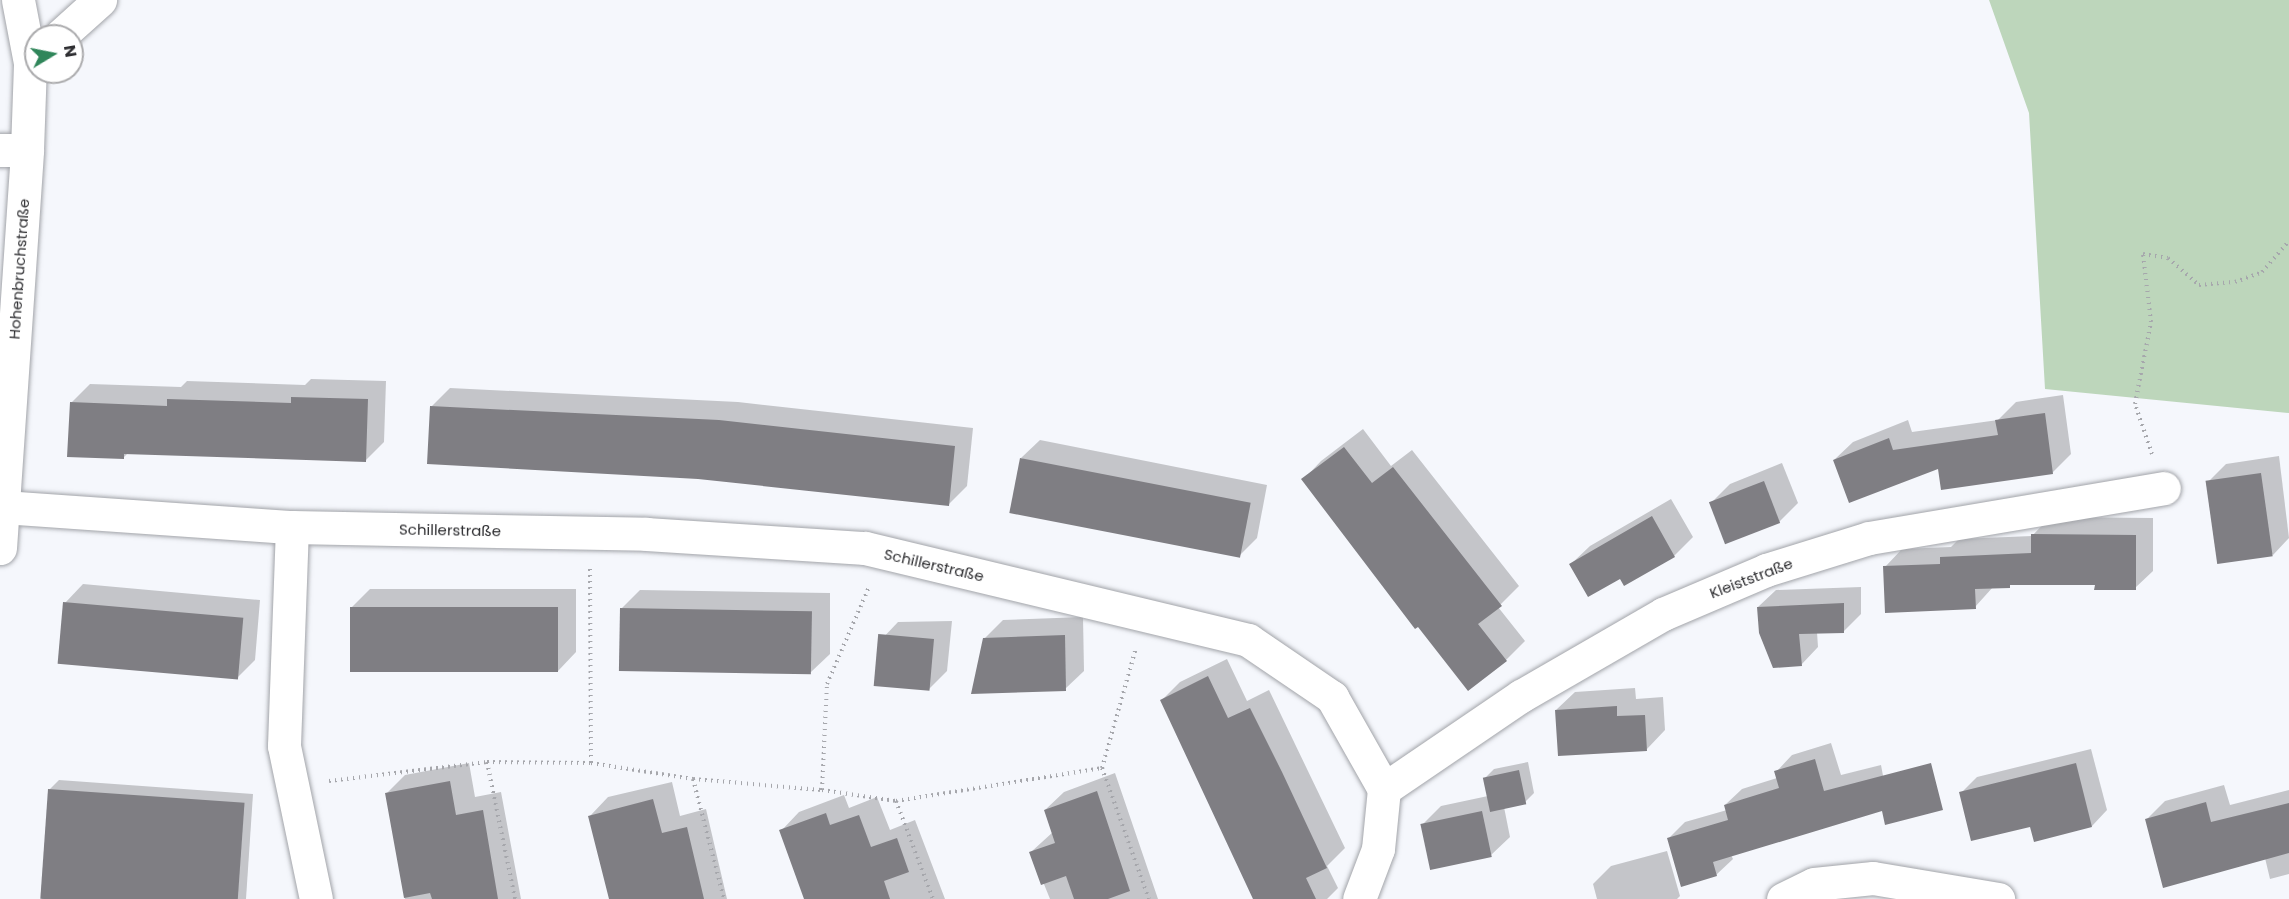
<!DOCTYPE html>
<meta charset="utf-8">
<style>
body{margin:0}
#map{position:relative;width:2289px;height:899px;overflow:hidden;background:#f5f7fc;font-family:Poppins,sans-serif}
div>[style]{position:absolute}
.green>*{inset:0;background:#bdd6bb}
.shadow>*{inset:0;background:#0003}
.building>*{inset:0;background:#7f7e83;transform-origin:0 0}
.path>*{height:4px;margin-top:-2px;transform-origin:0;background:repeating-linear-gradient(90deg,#a6a7ac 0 1.5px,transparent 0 6px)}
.roads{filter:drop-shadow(0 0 2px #a2a4a9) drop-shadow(0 0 2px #a2a4a9)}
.street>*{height:33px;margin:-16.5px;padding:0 16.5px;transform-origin:16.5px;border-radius:16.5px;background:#fff}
span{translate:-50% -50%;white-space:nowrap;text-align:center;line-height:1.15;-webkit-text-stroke:5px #fff;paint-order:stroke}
.street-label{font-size:15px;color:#2e2e31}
.north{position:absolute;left:24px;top:24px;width:60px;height:60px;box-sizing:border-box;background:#fff;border:2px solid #ababad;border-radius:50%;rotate:80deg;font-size:16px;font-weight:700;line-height:24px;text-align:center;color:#2e2e31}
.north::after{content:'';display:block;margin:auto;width:21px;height:27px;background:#30865a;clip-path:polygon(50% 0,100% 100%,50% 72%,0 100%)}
</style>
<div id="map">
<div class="green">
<div style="clip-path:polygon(1989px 0,2289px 0,2289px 413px,2045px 389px,2029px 113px)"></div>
</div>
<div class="shadow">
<div style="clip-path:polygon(311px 379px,386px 381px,384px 442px,366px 460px,128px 453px,123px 458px,71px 403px,90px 384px,181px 387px,187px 381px,305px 385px)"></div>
<div style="clip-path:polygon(450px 388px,738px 402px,973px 428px,967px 486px,948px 505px,431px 407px)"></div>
<div style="clip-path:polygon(2063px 395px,2071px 454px,2052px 473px,1834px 460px,1853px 442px,1908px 420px,1912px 432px,1998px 420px,2016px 402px)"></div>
<div style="clip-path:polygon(1363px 429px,1391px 466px,1412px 450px,1519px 586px,1498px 607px,1525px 641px,1506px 660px,1468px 689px,1303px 480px,1321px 461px)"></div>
<div style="clip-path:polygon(1040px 440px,1267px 485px,1257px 538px,1238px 557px,1021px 458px)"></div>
<div style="clip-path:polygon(2279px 456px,2289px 538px,2273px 555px,2208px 482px,2226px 464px)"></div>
<div style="clip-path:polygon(1782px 463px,1798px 503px,1779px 522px,1726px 542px,1711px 503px,1730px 484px)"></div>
<div style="clip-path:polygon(1671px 499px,1693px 537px,1674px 556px,1625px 584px,1621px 577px,1571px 564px,1590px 546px)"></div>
<div style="clip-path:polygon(2050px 517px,2153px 518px,2153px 571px,2135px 588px,2096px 584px,2012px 583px,2009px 586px,1993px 587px,1975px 607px,1885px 567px,1902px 549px,1951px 547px,1959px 539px,2032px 536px)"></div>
<div style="clip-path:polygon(83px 584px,260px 600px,255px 660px,236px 679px,65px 603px)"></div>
<div style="clip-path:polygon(1861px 587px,1861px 614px,1843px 632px,1817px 632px,1818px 647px,1801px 665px,1758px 607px,1776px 590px)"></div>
<div style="clip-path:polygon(370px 589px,576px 589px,576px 652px,558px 671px,352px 607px)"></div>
<div style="clip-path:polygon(640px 590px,830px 593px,830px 654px,811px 672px,622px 608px)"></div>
<div style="clip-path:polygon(1083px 617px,1084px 671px,1065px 689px,984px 639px,1003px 620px)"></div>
<div style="clip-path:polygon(952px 621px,947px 671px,928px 690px,880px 641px,898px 622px)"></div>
<div style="clip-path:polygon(1227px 659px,1247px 701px,1269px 690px,1345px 848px,1327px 866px,1338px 888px,1327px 899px,1257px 899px,1162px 700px,1180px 682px)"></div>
<div style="clip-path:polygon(1635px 688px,1636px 699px,1663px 697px,1665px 730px,1647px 749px,1556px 710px,1575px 692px)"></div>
<div style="clip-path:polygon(1831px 743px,1841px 775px,1881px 765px,1887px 797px,1731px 855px,1733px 859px,1716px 875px,1668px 839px,1685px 822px,1727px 810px,1725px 805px,1742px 789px,1777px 778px,1776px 772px,1792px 755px)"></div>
<div style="clip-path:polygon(2091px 749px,2107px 810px,2092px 826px,2031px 825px,1961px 793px,1977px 777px)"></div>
<div style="clip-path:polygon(1528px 762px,1534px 793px,1525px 802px,1504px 807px,1510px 837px,1491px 855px,1422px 825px,1441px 806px,1488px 796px,1485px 778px,1494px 769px)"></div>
<div style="clip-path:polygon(469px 763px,475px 797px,501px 792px,521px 899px,405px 899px,386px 794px,405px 775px)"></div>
<div style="clip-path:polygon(1115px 773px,1158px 899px,1050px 899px,1031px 852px,1053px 832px,1045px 810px,1064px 792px)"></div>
<div style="clip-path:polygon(59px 780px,253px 794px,246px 899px,42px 899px,49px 790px)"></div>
<div style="clip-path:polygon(672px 782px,680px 816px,706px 809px,727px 899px,610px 899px,590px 816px,608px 797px)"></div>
<div style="clip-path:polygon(2224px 785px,2230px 805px,2289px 790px,2289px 874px,2270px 879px,2265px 858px,2146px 820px,2165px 801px)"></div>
<div style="clip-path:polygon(844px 795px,849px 808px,877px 797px,890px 830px,915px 820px,945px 899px,834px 899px,781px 831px,799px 812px)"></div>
<div style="clip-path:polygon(1667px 851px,1680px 896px,1677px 899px,1597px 899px,1593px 884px,1611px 866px)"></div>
</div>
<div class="building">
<div style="clip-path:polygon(291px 397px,368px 399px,366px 462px,124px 454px,124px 459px,67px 457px,70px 402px,167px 406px,167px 399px,291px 403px)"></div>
<div style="clip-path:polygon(430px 406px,719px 420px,955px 446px,949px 506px,698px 479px,427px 464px)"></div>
<div style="clip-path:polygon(2045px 413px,2053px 474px,1941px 490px,1938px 469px,1849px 503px,1833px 460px,1889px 438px,1893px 450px,1998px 435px,1995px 420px)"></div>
<div style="clip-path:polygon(1344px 447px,1372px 483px,1393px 467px,1502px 606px,1478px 624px,1507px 661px,1468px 691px,1418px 627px,1415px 629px,1301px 479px)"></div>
<div style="left:1020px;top:458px;width:235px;height:56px;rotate:11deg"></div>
<div style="left:2261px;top:473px;width:84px;height:56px;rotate:82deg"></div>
<div style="left:1764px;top:481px;width:45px;height:59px;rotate:69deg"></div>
<div style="clip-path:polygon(1652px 516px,1675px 557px,1624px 586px,1620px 579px,1588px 597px,1569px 564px)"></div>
<div style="clip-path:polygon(2031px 534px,2136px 535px,2136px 590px,2094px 590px,2095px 585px,2010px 585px,2010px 588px,1975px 589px,1976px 609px,1885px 613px,1883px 566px,1940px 564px,1940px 557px,2031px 553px)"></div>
<div style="left:63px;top:602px;width:181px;height:62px;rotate:5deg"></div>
<div style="clip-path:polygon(1844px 603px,1844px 633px,1799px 634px,1802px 666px,1773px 668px,1759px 633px,1757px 607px)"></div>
<div style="left:350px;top:607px;width:208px;height:65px"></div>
<div style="left:620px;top:608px;width:192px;height:63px;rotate:1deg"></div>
<div style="clip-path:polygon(1065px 635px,1066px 691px,971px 694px,983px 638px)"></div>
<div style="left:934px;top:639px;width:52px;height:56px;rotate:95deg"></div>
<div style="clip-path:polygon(1208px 676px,1228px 718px,1250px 708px,1282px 772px,1327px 868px,1306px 878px,1316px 899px,1253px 899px,1160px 700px)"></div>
<div style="clip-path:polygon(1617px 706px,1617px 716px,1645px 715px,1647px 751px,1558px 756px,1555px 710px)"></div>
<div style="clip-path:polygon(1815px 759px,1824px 791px,1931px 763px,1943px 810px,1885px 825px,1882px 811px,1713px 862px,1717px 876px,1681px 887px,1667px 838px,1728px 820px,1724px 805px,1779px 788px,1774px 771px)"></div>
<div style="clip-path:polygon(2076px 763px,2092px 827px,2034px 842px,2030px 827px,1971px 841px,1959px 792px)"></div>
<div style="left:1519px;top:770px;width:35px;height:37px;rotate:78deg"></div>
<div style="clip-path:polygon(450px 781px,456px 815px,483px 810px,498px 899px,432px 899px,430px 893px,404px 898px,385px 793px)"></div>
<div style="left:48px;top:789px;width:197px;height:110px;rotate:4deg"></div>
<div style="clip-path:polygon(1097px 791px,1130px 891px,1108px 899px,1074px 899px,1066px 876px,1041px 885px,1029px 852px,1055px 843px,1044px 810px)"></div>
<div style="clip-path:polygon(653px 799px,662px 833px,687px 827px,704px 899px,609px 899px,588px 816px)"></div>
<div style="clip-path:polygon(2206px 802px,2211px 822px,2289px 803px,2289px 853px,2163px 888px,2145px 819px)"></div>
<div style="left:1482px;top:811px;width:47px;height:63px;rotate:78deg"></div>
<div style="clip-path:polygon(826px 813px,830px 825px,859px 815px,871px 847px,897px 838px,909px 872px,884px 881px,890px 899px,804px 899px,779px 830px)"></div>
</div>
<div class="path">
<div style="left:2152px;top:454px;width:53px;rotate:-108.8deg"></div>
<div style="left:2135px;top:404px;width:84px;rotate:-79deg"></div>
<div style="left:2151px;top:322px;width:68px;rotate:-96.7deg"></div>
<div style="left:2143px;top:254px;width:25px;rotate:9deg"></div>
<div style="left:2168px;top:258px;width:41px;rotate:41.1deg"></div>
<div style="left:2199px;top:285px;width:36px;rotate:-5deg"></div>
<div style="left:2235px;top:282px;width:29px;rotate:-20deg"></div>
<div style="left:2262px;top:272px;width:41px;rotate:-48.9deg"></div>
<div style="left:590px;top:569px;width:194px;rotate:89.7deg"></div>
<div style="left:487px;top:762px;width:140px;rotate:78.4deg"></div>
<div style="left:1102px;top:768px;width:139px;rotate:70.3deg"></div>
<div style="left:693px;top:779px;width:124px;rotate:75.5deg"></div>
<div style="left:329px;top:781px;width:159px;rotate:-6.9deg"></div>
<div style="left:487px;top:762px;width:104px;rotate:0.6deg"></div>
<div style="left:591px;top:763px;width:103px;rotate:8.9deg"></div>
<div style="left:693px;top:779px;width:129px;rotate:4.9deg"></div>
<div style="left:822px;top:790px;width:75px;rotate:8.5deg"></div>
<div style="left:896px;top:801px;width:209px;rotate:-9.1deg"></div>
<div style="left:1102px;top:768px;width:122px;rotate:-74.2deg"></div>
<div style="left:822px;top:790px;width:106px;rotate:-87.3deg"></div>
<div style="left:827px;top:684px;width:106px;rotate:-66.6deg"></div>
<div style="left:896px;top:801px;width:105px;rotate:69.3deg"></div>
</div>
<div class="roads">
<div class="street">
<div style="left:18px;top:0;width:64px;rotate:79.2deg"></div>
<div style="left:60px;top:36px;width:54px;rotate:-42deg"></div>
<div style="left:0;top:150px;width:27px"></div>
<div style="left:3px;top:507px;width:290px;rotate:4deg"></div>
<div style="left:292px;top:527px;width:355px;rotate:1.1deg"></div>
<div style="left:647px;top:534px;width:218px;rotate:3.7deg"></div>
<div style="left:865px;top:548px;width:394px;rotate:13.5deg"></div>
<div style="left:1248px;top:640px;width:102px;rotate:34.2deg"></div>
<div style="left:1332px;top:697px;width:106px;rotate:60.5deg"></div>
<div style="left:1384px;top:789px;width:60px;rotate:95.7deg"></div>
<div style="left:1378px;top:849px;width:53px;rotate:110.8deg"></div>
<div style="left:292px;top:527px;width:219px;rotate:92.1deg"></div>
<div style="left:284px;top:746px;width:156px;rotate:78.2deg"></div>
<div style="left:0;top:548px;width:399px;rotate:-86.1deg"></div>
<div style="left:27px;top:150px;width:87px;rotate:-88deg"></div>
<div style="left:30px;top:63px;width:8px;rotate:-45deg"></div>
<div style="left:1384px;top:789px;width:166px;rotate:-34.2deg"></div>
<div style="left:1521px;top:696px;width:164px;rotate:-30deg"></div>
<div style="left:1663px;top:614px;width:112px;rotate:-23.1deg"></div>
<div style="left:1766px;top:570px;width:108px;rotate:-17.3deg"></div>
<div style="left:1869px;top:538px;width:299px;rotate:-9.6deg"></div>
<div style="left:1783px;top:899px;width:34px;rotate:-26deg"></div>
<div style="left:1814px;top:884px;width:59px;rotate:-5.8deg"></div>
<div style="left:1873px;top:878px;width:127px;rotate:9.5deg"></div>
</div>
</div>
<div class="street-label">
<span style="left:19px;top:269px;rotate:-86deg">Hohenbruchstraße</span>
<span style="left:450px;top:530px;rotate:1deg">Schillerstraße</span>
<span style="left:934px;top:565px;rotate:13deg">Schillerstraße</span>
<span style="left:1751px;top:578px;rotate:-21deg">Kleiststraße</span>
</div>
<div class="north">N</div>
</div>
